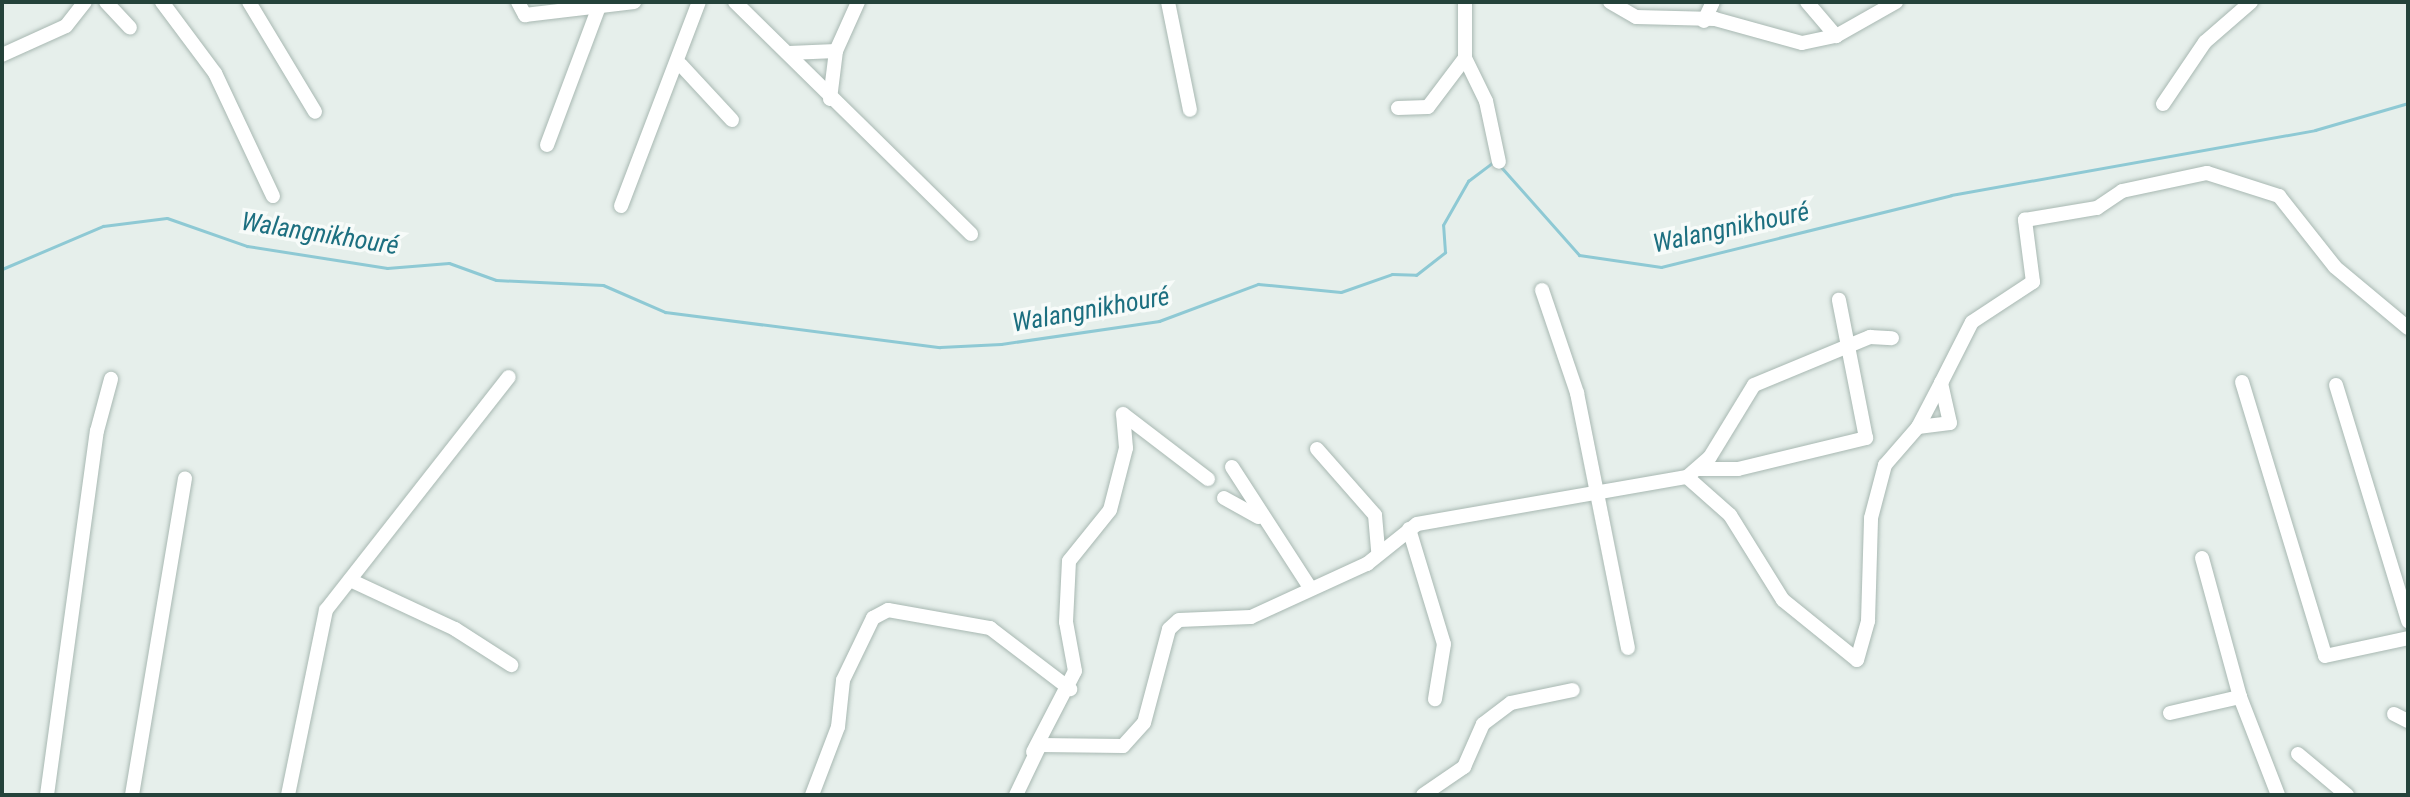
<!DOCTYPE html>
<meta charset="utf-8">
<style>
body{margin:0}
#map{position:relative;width:2410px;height:797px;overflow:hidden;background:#e6efeb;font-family:"Roboto Condensed",sans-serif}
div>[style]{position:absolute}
.stream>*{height:3px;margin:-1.5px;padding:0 1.5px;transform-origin:1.5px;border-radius:1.5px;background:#8ec9d4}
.roads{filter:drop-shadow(0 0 2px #a8b8b2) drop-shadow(0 0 2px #a8b8b2)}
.minor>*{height:14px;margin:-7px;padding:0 7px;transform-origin:7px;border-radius:7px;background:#fff}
span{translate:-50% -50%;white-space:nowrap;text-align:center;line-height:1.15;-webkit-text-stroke:7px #f7fbf9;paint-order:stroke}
.water-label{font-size:26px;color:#1c6f80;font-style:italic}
.frame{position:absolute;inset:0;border:4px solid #24423a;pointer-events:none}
</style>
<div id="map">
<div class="stream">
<div style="left:1501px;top:167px;width:118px;rotate:48.4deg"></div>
<div style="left:1579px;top:255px;width:83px;rotate:8.3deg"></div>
<div style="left:1661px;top:267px;width:299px;rotate:-13.9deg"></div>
<div style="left:1951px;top:195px;width:370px;rotate:-10.1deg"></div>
<div style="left:2315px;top:130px;width:97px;rotate:-16.2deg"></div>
<div style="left:2px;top:269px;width:110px;rotate:-23.1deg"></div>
<div style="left:103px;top:226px;width:64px;rotate:-7.1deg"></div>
<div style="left:167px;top:218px;width:85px;rotate:19.3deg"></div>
<div style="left:247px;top:246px;width:142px;rotate:8.9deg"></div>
<div style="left:387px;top:268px;width:62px;rotate:-4.6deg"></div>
<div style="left:449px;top:263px;width:50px;rotate:19.9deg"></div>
<div style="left:496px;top:280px;width:107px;rotate:2.7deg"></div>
<div style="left:603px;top:285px;width:68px;rotate:23.5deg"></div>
<div style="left:665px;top:312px;width:277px;rotate:7.3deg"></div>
<div style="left:940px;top:347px;width:61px;rotate:-2.8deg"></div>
<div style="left:1001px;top:344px;width:160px;rotate:-8.3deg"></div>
<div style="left:1159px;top:321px;width:106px;rotate:-20.5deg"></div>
<div style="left:1258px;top:284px;width:83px;rotate:5.5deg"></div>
<div style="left:1341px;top:292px;width:54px;rotate:-19.4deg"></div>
<div style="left:1392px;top:274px;width:24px;rotate:2deg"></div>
<div style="left:1416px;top:275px;width:37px;rotate:-38deg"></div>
<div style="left:1445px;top:252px;width:27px;rotate:-94deg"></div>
<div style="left:1443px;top:225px;width:51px;rotate:-60.4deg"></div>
<div style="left:1468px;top:181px;width:31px;rotate:-37deg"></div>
</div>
<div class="roads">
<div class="minor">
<div style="left:106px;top:2px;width:35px;rotate:47deg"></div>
<div style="left:162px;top:2px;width:89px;rotate:53.3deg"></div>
<div style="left:215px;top:73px;width:136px;rotate:64.8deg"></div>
<div style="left:249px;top:2px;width:128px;rotate:59deg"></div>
<div style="left:518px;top:2px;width:15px;rotate:62deg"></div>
<div style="left:525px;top:15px;width:110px;rotate:-6.8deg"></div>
<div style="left:735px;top:2px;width:331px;rotate:44.5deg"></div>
<div style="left:1168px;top:2px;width:110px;rotate:78.5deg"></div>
<div style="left:1465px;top:2px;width:56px;rotate:90deg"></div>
<div style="left:1465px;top:58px;width:48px;rotate:64deg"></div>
<div style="left:1486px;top:101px;width:62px;rotate:78deg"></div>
<div style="left:1610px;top:2px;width:30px;rotate:30deg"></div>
<div style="left:1636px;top:17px;width:79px;rotate:1.5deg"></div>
<div style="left:1715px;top:19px;width:90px;rotate:15.4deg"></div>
<div style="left:1802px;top:43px;width:35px;rotate:-12deg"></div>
<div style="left:1836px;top:36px;width:69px;rotate:-29.5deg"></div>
<div style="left:1807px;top:2px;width:45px;rotate:49.5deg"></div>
<div style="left:1704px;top:21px;width:21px;rotate:-65deg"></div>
<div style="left:789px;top:53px;width:47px;rotate:-2.4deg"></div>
<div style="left:2px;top:55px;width:70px;rotate:-24.4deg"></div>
<div style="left:66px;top:26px;width:31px;rotate:-52deg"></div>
<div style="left:681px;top:65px;width:75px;rotate:47.2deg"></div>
<div style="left:830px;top:99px;width:48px;rotate:-82.9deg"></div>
<div style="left:836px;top:51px;width:54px;rotate:-65.8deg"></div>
<div style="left:2163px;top:104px;width:75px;rotate:-55.9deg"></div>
<div style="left:2205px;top:42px;width:61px;rotate:-41deg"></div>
<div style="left:1398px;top:108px;width:30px;rotate:-2deg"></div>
<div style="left:1428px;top:107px;width:61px;rotate:-52.9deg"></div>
<div style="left:547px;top:145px;width:147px;rotate:-69.4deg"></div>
<div style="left:621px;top:206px;width:218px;rotate:-69.1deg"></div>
<div style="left:1542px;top:290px;width:109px;rotate:71.2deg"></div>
<div style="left:1577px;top:393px;width:260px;rotate:78.7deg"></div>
<div style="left:2242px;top:382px;width:286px;rotate:73.1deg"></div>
<div style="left:2325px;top:656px;width:85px;rotate:-12.2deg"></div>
<div style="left:2336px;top:385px;width:247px;rotate:73deg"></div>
<div style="left:1123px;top:414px;width:107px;rotate:37.4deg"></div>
<div style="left:1918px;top:427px;width:50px;rotate:-62.4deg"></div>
<div style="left:1317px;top:449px;width:88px;rotate:48.7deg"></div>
<div style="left:1375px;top:515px;width:38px;rotate:85deg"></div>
<div style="left:1232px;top:467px;width:142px;rotate:57.1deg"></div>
<div style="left:1699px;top:469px;width:39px"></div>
<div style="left:1738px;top:469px;width:132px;rotate:-13.6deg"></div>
<div style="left:1866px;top:438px;width:141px;rotate:-101.1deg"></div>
<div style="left:1687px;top:477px;width:57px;rotate:41.5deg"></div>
<div style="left:1730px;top:515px;width:100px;rotate:58.1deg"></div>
<div style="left:1783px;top:600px;width:95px;rotate:39deg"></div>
<div style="left:1857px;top:660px;width:41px;rotate:-74.2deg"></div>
<div style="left:1868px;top:621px;width:103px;rotate:-88.3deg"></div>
<div style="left:1871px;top:518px;width:55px;rotate:-75.2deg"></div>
<div style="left:1885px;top:465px;width:50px;rotate:-49deg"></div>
<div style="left:1918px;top:427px;width:32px;rotate:-7deg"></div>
<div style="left:1950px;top:423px;width:41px;rotate:-102.7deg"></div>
<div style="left:1941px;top:383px;width:68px;rotate:-63.1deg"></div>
<div style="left:1972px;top:322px;width:73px;rotate:-33.3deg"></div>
<div style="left:2033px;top:282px;width:63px;rotate:-97.4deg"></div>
<div style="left:2025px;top:220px;width:73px;rotate:-9.5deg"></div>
<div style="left:2097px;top:208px;width:30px;rotate:-34deg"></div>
<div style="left:2122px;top:191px;width:87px;rotate:-12deg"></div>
<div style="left:2207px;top:173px;width:76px;rotate:17.7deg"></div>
<div style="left:2279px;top:196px;width:90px;rotate:51.7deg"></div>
<div style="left:2335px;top:267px;width:95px;rotate:39.9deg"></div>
<div style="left:1224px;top:498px;width:39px;rotate:29deg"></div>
<div style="left:1409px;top:529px;width:120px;rotate:73.1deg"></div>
<div style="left:1444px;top:644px;width:56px;rotate:99.3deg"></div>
<div style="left:2202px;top:558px;width:144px;rotate:74.7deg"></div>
<div style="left:2240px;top:697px;width:105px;rotate:68.8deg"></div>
<div style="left:350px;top:580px;width:116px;rotate:25deg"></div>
<div style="left:455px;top:629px;width:67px;rotate:32.7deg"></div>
<div style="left:2170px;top:713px;width:72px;rotate:-12.9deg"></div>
<div style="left:2394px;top:714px;width:16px;rotate:27deg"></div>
<div style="left:1033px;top:752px;width:91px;rotate:-62.6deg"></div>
<div style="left:1075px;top:671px;width:50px;rotate:-100.4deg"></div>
<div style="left:1066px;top:622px;width:61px;rotate:-87.2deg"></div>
<div style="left:1069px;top:561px;width:65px;rotate:-51.2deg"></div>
<div style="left:1110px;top:510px;width:64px;rotate:-75.5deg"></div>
<div style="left:1126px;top:448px;width:34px;rotate:-95deg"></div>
<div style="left:2298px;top:754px;width:64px;rotate:39.9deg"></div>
<div style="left:47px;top:795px;width:367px;rotate:-82.2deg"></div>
<div style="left:97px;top:431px;width:54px;rotate:-74.9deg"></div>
<div style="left:132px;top:795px;width:321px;rotate:-80.5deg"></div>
<div style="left:288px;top:795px;width:189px;rotate:-78.4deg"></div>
<div style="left:326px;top:610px;width:296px;rotate:-51.9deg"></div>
<div style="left:812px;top:795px;width:73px;rotate:-69.1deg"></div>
<div style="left:838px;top:727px;width:47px;rotate:-83.9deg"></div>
<div style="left:843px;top:680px;width:69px;rotate:-64.2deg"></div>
<div style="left:873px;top:618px;width:17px;rotate:-28deg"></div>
<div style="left:888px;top:610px;width:104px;rotate:10deg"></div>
<div style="left:990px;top:628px;width:101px;rotate:37.3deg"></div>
<div style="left:1016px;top:795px;width:55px;rotate:-64.4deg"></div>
<div style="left:1040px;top:745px;width:83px;rotate:0.7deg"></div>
<div style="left:1123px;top:746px;width:31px;rotate:-48deg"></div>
<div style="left:1144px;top:723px;width:97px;rotate:-75.1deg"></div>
<div style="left:1169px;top:629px;width:13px;rotate:-42deg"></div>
<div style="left:1179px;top:620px;width:72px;rotate:-2.4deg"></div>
<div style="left:1251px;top:617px;width:128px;rotate:-24.6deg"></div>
<div style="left:1367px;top:564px;width:64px;rotate:-38.7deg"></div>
<div style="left:1417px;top:524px;width:274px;rotate:-9.9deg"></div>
<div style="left:1687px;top:477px;width:30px;rotate:-41deg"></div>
<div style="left:1710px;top:457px;width:84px;rotate:-58.6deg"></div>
<div style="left:1754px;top:385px;width:126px;rotate:-22.5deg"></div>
<div style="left:1870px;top:337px;width:22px;rotate:3deg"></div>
<div style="left:1423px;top:795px;width:50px;rotate:-34.3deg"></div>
<div style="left:1464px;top:767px;width:47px;rotate:-66.2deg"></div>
<div style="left:1483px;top:724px;width:35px;rotate:-37deg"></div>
<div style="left:1511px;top:703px;width:63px;rotate:-11.8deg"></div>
</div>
</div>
<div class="water-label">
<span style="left:1731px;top:228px;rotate:-12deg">Walangnikhouré</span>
<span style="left:320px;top:234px;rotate:9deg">Walangnikhouré</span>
<span style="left:1091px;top:310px;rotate:-10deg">Walangnikhouré</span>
</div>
<div class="frame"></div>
</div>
